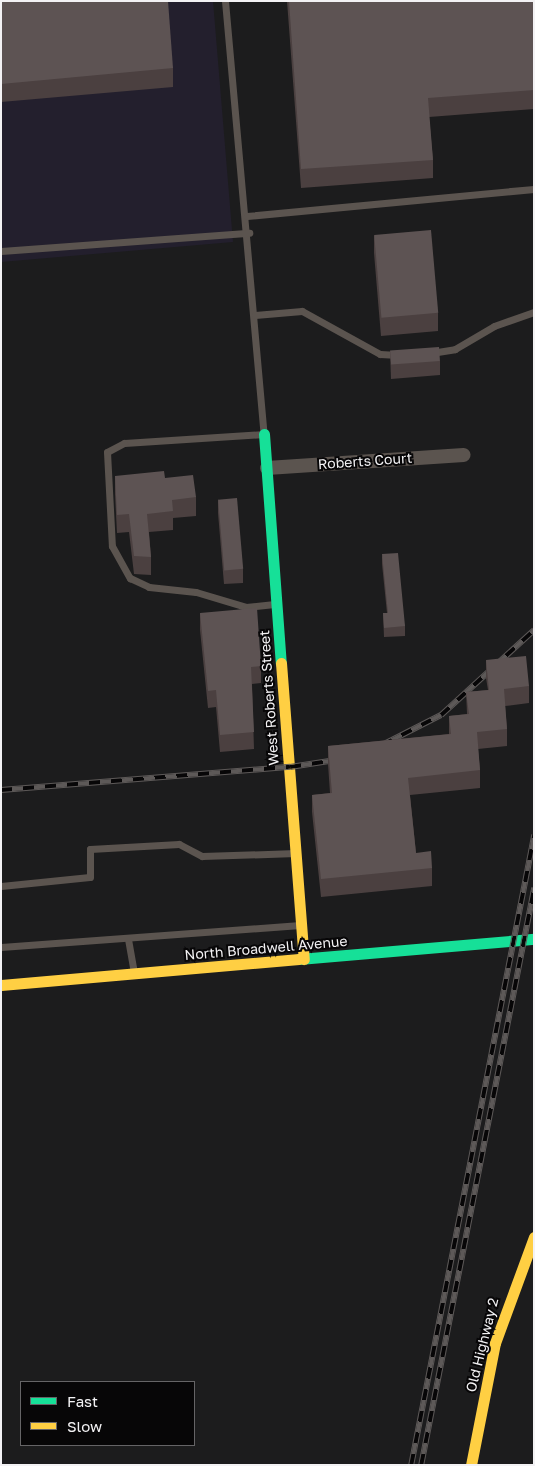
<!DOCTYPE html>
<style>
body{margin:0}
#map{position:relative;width:535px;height:1466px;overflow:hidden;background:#1c1c1d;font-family:"Golos Text",sans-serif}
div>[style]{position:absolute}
.industrial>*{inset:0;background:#231f2d}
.lane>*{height:7px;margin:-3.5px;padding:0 3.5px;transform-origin:3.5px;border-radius:3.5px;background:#5b544f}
.street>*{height:14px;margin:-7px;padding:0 7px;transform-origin:7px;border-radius:7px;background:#5b544f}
.fast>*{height:11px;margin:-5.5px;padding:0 5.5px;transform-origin:5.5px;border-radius:5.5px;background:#16e098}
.slow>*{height:11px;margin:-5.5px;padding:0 5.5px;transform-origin:5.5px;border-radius:5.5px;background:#ffcf43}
.rail>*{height:5.5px;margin-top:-2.75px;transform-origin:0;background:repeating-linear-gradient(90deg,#070607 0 11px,#5d5958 0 22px);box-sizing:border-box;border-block:1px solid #5d5958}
.wall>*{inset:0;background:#4b4040}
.building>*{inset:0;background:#5d5353;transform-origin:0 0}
span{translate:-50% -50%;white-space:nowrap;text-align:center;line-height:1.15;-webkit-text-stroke:4px #070607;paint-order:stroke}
.street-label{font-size:14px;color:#f3f2f4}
.frame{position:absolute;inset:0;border:2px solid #f3f2f4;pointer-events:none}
.legend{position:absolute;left:20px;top:1381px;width:175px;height:65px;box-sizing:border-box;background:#070607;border:1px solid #656466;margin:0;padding:6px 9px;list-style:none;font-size:15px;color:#f3f2f4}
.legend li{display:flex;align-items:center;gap:10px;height:25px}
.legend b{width:25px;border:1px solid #656466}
</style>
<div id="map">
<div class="industrial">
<div style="clip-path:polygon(1px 1px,213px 1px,233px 242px,1px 262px)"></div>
</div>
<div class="lane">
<div style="left:225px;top:1px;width:435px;rotate:84.9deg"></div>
<div style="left:264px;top:434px;width:140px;rotate:176.3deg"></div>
<div style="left:124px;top:443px;width:19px;rotate:152deg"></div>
<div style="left:107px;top:452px;width:94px;rotate:87deg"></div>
<div style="left:112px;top:546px;width:37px;rotate:61deg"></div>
<div style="left:130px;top:578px;width:21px;rotate:25deg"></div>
<div style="left:149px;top:587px;width:47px;rotate:6.1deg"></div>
<div style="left:196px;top:592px;width:52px;rotate:16.7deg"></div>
<div style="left:246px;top:607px;width:31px;rotate:-6deg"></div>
<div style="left:247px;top:216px;width:288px;rotate:-5.4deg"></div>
<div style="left:1px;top:251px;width:249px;rotate:-4.2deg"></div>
<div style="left:255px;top:315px;width:47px;rotate:-4.9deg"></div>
<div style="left:302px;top:311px;width:89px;rotate:28.9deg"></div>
<div style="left:380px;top:354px;width:18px;rotate:3deg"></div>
<div style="left:431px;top:353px;width:24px;rotate:-9deg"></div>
<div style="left:455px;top:349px;width:45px;rotate:-30.5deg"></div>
<div style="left:494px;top:326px;width:42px;rotate:-19.3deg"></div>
<div style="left:1px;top:886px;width:89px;rotate:-5.8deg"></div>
<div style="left:90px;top:877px;width:28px;rotate:-90deg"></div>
<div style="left:90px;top:849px;width:89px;rotate:-3.2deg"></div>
<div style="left:179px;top:844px;width:26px;rotate:28deg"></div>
<div style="left:202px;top:856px;width:94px;rotate:-1.8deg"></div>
<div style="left:128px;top:939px;width:36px;rotate:80deg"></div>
<div style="left:1px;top:947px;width:300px;rotate:-4.2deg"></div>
</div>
<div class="street">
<div style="left:267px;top:468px;width:197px;rotate:-3.8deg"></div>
</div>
<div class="fast">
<div style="left:264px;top:434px;width:230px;rotate:85.8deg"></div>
<div style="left:299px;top:959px;width:236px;rotate:-4.9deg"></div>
</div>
<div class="slow">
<div style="left:281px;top:663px;width:297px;rotate:85.6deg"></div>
<div style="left:1px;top:985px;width:299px;rotate:-5deg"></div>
<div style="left:471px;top:1465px;width:124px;rotate:-78.9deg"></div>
<div style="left:495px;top:1343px;width:113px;rotate:-69.8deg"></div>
</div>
<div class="rail">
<div style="left:382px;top:745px;width:66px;rotate:-27deg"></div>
<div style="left:441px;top:715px;width:126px;rotate:-42.4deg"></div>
<div style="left:1px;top:790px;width:290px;rotate:-4.6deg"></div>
<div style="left:290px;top:767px;width:53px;rotate:-8.7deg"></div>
<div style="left:411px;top:1465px;width:642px;rotate:-78.95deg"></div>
<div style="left:421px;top:1465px;width:588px;rotate:-78.92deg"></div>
</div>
<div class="wall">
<div style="clip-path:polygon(1px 1px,173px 68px,173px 87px,1px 102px)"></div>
<div style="clip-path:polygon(287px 1px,534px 1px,534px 109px,429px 117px,433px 160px,433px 178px,301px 188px)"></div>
<div style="clip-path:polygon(374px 235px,438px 313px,438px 331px,381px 336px,374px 253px)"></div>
<div style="clip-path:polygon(390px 351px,440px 361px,440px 375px,391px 379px)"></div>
<div style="clip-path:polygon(115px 476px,165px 478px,196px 497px,196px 516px,173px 518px,173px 530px,149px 532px,151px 557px,151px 575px,134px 574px,129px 532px,117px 533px,115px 494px)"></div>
<div style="clip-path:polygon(218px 499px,243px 569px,243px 583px,224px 584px,218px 513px)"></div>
<div style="clip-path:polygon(382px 554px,405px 626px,405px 636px,384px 637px,383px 613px,387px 613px,382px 564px)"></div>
<div style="clip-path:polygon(200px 613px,261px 666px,261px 683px,252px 684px,254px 749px,220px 752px,216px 707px,208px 708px,200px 630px)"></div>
<div style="clip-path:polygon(486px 660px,529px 686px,529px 703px,505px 706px,507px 729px,507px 746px,478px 749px,480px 770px,480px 788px,410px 795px,416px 853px,432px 868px,432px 886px,321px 897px,312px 812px,312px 795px,330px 793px,328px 764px,328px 746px,449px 734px,449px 716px,467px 714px,466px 692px,488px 690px,486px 678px)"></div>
</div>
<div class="building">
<div style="clip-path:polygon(1px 1px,168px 1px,173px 68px,1px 84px)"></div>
<div style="clip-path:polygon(289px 1px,534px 1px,534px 90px,428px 98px,433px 160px,301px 169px)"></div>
<div style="left:431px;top:230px;width:83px;height:57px;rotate:85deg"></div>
<div style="left:439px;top:347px;width:14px;height:49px;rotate:86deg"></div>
<div style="clip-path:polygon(164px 471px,165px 478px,193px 475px,196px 497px,172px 500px,173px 511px,147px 514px,151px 557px,134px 556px,129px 514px,117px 515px,115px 476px)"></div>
<div style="left:237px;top:498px;width:71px;height:19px;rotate:85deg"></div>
<div style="clip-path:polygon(398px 553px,405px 626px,384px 628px,383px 613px,388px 613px,382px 554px)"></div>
<div style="clip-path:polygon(257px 608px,261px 666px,251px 667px,254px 732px,220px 735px,216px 690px,208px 691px,200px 613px)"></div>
<div style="clip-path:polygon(526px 656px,529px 686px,504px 689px,507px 729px,477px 732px,480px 770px,408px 778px,416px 853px,431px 851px,432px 868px,321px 879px,312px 795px,332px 793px,328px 746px,451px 734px,449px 716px,469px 714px,466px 692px,489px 690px,486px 660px)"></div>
</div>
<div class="street-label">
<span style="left:365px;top:461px;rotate:-4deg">Roberts Court</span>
<span style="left:269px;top:698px;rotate:-94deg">West Roberts Street</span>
<span style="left:266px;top:948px;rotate:-5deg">North Broadwell Avenue</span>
<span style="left:482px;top:1345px;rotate:-76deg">Old Highway 2</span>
</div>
<div class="frame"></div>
<ul class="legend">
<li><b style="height:6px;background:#16e098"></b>Fast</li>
<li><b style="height:6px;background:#ffcf43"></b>Slow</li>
</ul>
</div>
